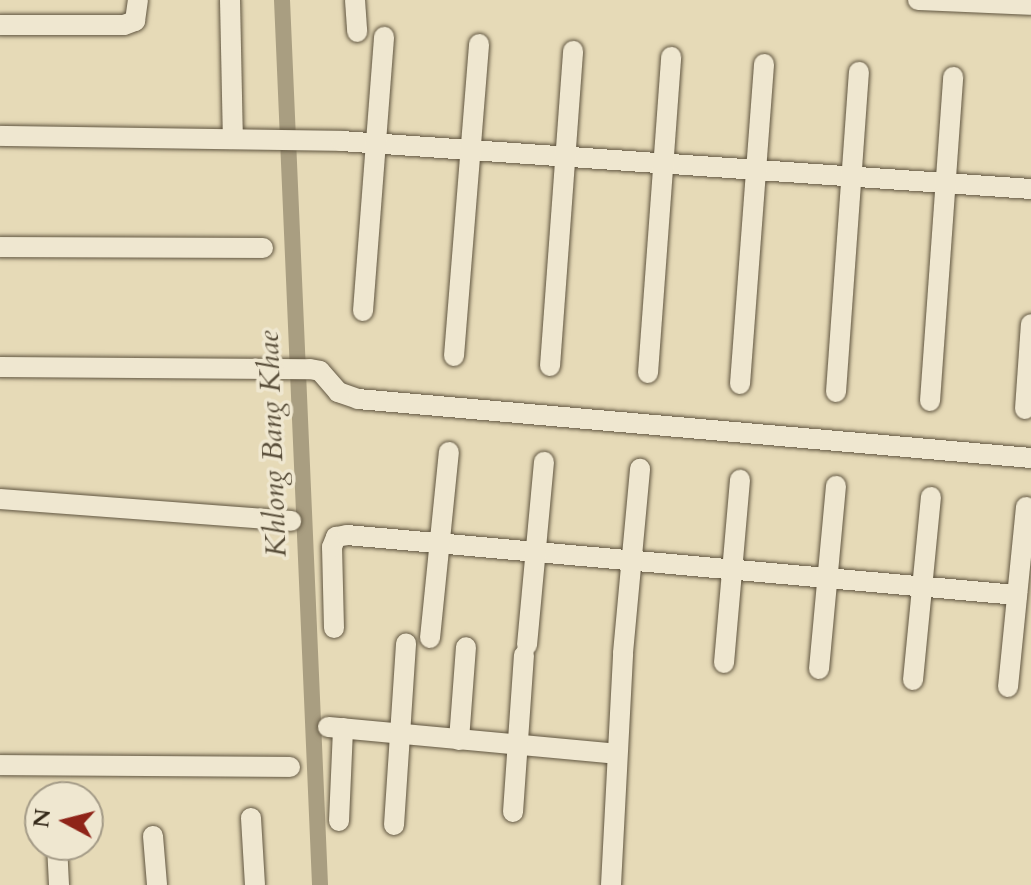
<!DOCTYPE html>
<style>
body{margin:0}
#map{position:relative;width:1031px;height:885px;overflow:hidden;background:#e6dab7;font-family:Cardo,serif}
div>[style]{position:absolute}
.canal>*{height:16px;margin:-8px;padding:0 8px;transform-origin:8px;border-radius:8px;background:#a99e81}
.roads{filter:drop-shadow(0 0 2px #605540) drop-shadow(0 0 2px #605540)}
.minor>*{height:20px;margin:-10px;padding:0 10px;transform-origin:10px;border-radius:10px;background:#efe7d0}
span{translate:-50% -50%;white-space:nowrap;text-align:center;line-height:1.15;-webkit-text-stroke:7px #efe7d0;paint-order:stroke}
.water-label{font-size:30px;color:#574c38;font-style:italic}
.north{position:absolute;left:24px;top:781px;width:80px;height:80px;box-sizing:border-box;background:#efe7d0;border:2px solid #a49b87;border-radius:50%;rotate:277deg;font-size:22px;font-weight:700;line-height:32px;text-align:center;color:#342919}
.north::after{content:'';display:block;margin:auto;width:28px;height:36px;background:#8f2418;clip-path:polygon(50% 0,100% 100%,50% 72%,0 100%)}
</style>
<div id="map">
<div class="canal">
<div style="left:282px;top:0;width:886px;rotate:87.54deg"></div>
</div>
<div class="roads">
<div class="minor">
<div style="left:230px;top:0;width:139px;rotate:88.8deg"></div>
<div style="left:355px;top:0;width:32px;rotate:86deg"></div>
<div style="left:918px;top:0;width:113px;rotate:2.5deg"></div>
<div style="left:0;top:25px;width:124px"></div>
<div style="left:124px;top:25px;width:12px;rotate:-20deg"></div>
<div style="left:135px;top:21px;width:21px;rotate:-82deg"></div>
<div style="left:0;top:136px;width:341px;rotate:0.8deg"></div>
<div style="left:341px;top:141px;width:692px;rotate:3.98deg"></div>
<div style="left:0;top:247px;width:263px;rotate:0.2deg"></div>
<div style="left:363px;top:311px;width:275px;rotate:-85.6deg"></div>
<div style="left:454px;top:356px;width:313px;rotate:-85.4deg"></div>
<div style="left:550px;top:366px;width:316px;rotate:-85.8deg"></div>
<div style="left:0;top:367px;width:310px;rotate:0.4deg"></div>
<div style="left:310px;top:369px;width:10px;rotate:11deg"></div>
<div style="left:320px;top:371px;width:28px;rotate:49deg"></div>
<div style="left:338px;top:392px;width:21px;rotate:19deg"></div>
<div style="left:358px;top:399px;width:676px;rotate:5.01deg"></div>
<div style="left:648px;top:373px;width:317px;rotate:-85.8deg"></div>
<div style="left:740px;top:384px;width:321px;rotate:-85.7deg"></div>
<div style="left:836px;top:392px;width:321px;rotate:-85.9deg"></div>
<div style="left:930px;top:401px;width:325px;rotate:-85.9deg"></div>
<div style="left:1025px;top:409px;width:85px;rotate:-86deg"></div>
<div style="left:0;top:499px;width:292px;rotate:4.3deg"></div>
<div style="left:334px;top:628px;width:81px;rotate:-91.4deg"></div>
<div style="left:332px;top:547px;width:11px;rotate:-68deg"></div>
<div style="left:336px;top:537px;width:11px;rotate:-10deg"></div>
<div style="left:347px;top:535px;width:673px;rotate:5.12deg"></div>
<div style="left:430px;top:638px;width:187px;rotate:-84.2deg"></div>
<div style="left:527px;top:645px;width:184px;rotate:-84.7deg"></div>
<div style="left:724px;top:663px;width:184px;rotate:-85deg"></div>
<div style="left:819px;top:669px;width:184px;rotate:-84.7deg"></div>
<div style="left:913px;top:680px;width:184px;rotate:-84.4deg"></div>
<div style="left:1008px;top:687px;width:181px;rotate:-84.3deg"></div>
<div style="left:328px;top:727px;width:290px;rotate:5.3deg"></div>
<div style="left:459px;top:740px;width:93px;rotate:-85.7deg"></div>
<div style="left:0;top:765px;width:290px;rotate:0.4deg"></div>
<div style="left:513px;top:812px;width:157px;rotate:-86deg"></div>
<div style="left:251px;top:818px;width:67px;rotate:86.6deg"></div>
<div style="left:339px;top:821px;width:93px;rotate:-87.5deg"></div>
<div style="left:394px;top:825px;width:182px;rotate:-86.2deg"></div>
<div style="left:153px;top:836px;width:49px;rotate:85.3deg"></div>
<div style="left:57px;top:845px;width:40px;rotate:87.1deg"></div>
<div style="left:611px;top:885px;width:232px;rotate:-87deg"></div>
<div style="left:623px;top:653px;width:185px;rotate:-84.7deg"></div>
</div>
</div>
<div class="water-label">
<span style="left:273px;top:444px;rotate:-92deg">Khlong Bang Khae</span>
</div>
<div class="north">N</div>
</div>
